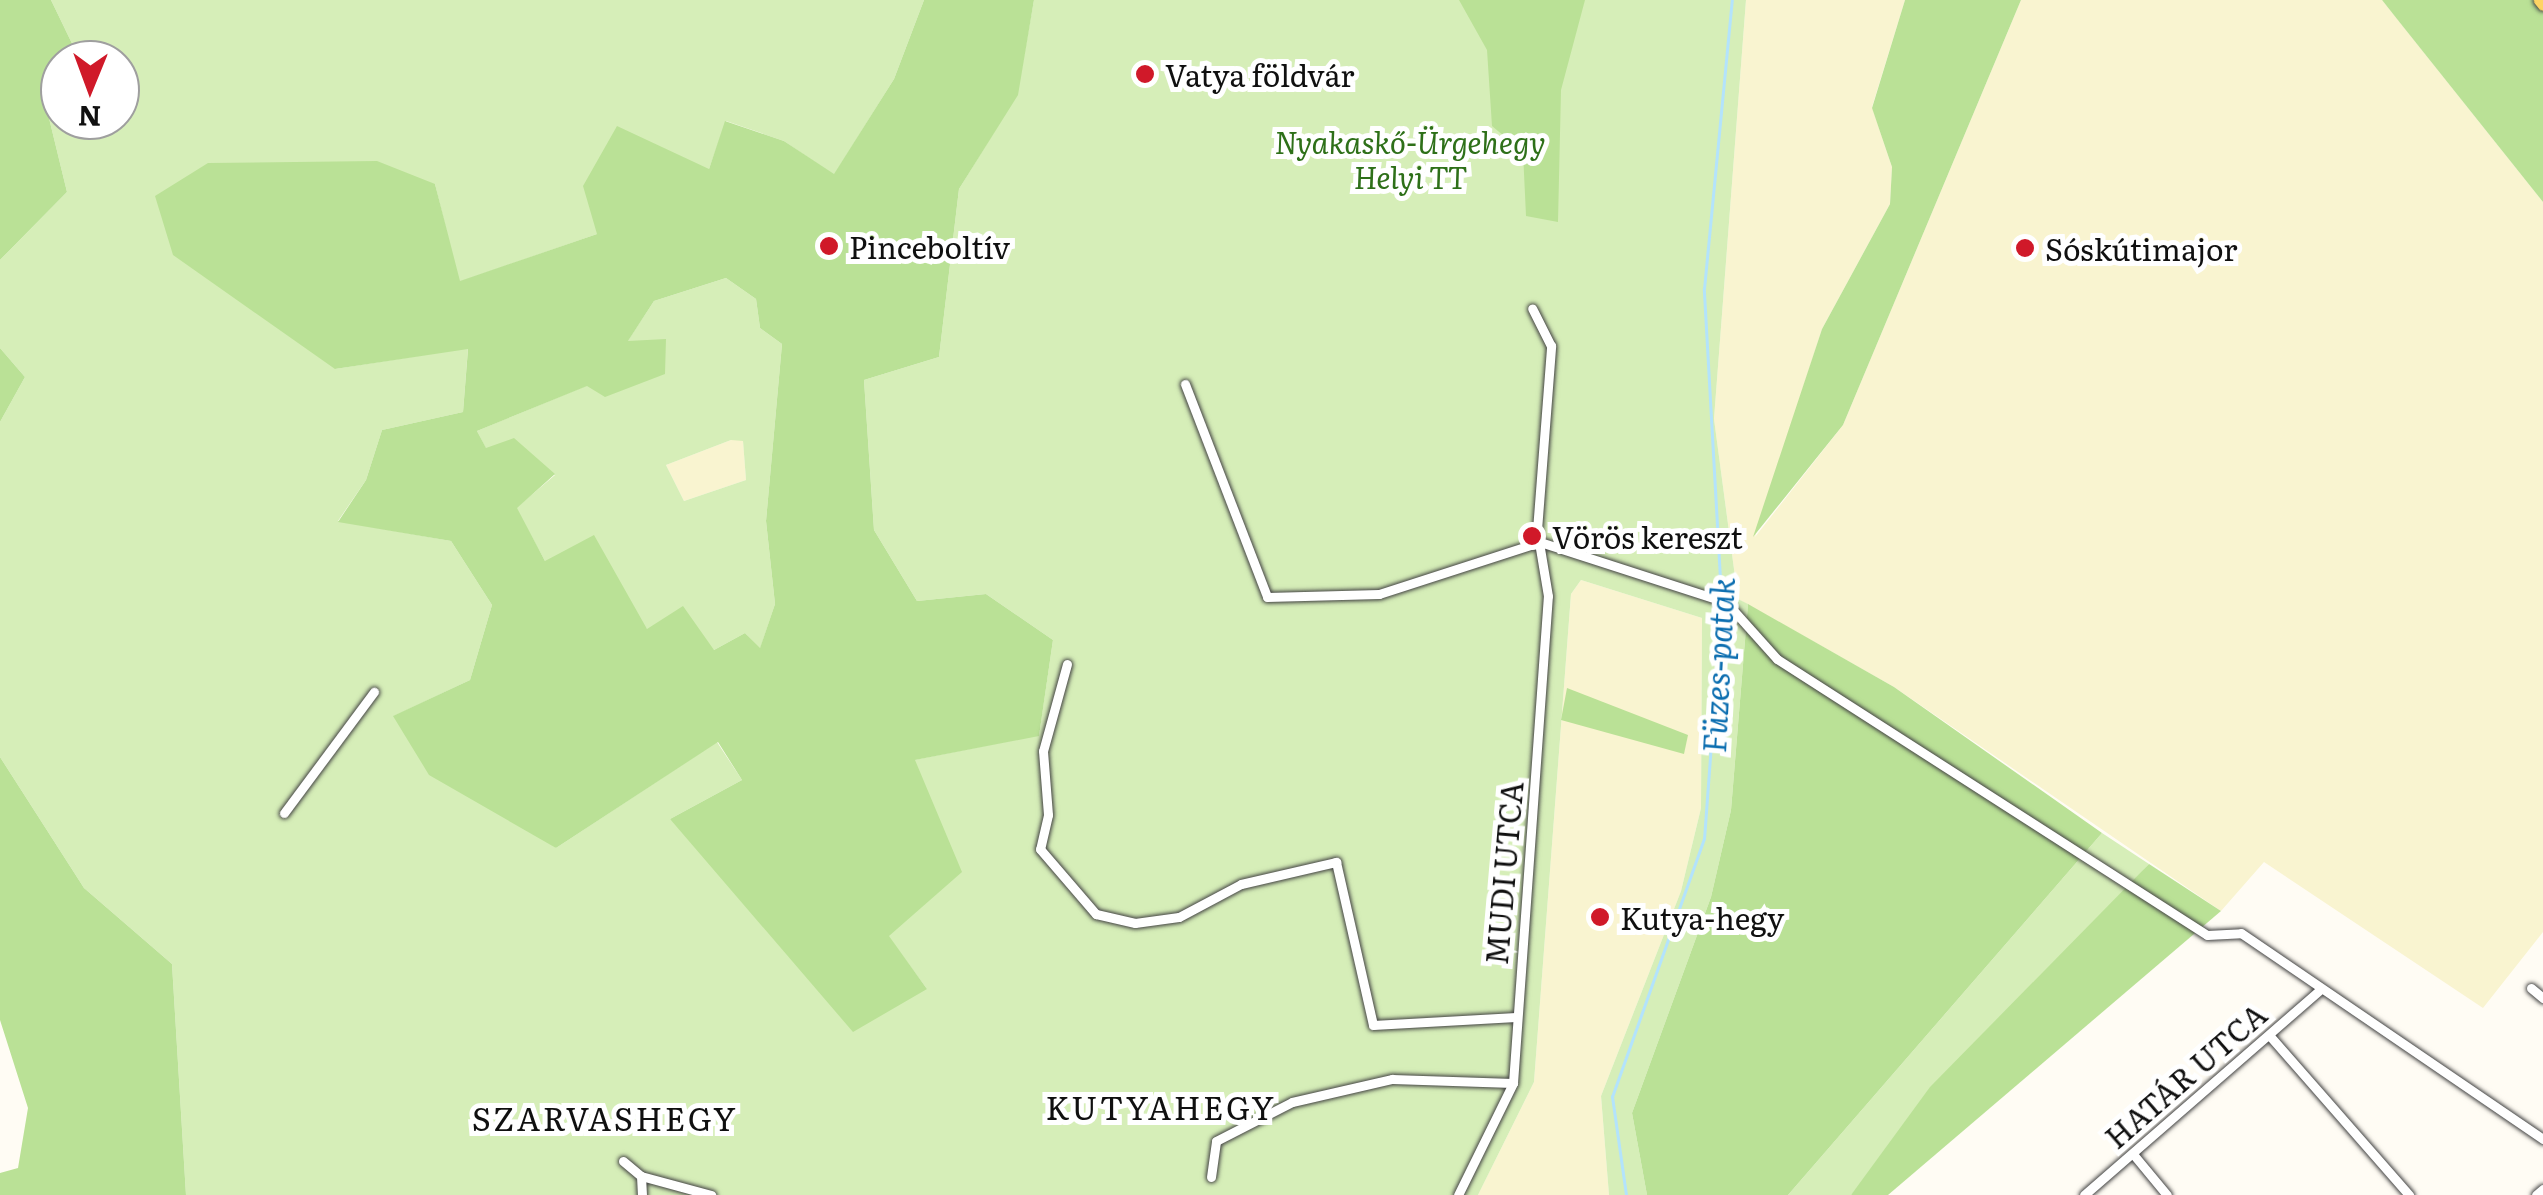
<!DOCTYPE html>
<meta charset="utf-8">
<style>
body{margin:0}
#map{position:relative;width:2543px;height:1195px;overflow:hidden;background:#fffcf4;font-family:Literata,serif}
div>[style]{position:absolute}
.farmland>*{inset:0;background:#f9f4d0}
.green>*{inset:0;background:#d6eeb8}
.forest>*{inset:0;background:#bae196}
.stream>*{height:2.5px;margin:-1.25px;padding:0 1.25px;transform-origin:1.25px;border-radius:1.25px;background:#b3e3fc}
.roads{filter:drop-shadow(0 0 2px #434343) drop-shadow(0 0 2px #434343)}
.minor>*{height:9px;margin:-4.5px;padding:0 4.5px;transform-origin:4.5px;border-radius:4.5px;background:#fff}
.major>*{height:11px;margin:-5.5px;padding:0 5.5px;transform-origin:5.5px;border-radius:5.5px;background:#ffd464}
.dots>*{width:28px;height:28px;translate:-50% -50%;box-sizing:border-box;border:5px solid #fff;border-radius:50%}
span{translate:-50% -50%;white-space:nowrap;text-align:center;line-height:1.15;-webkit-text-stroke:10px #fff;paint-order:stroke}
.poi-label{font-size:30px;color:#101010}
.left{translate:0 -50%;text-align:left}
.park-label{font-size:30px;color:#2e7019;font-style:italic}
.street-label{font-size:30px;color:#101010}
.water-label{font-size:32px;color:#0c6eb0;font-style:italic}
.neighbourhood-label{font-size:32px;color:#101010;letter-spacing:2.5px}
.north{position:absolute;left:40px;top:40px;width:100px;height:100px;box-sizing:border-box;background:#fff;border:2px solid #9f9f9f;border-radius:50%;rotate:181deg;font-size:28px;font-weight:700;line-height:40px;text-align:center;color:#101010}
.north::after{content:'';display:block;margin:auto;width:35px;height:45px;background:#d01929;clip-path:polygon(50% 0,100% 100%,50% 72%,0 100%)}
</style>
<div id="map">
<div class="farmland">
<div style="clip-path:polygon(1746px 0,1905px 0,1872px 107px,1892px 167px,1890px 204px,1822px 329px,1755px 537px,1843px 425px,2021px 0,2382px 0,2543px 202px,2543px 932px,2483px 1008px,2264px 862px,2221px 911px,1894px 687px,1738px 599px,1714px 419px)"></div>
<div style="clip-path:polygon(731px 440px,743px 440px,746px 480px,684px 501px,666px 465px)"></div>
<div style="clip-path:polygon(1581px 580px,1702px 618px,1701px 808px,1681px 891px,1601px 1096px,1609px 1195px,1478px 1195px,1534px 1082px,1571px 594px)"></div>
</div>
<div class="green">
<div style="clip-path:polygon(51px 0,924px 0,894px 79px,834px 175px,784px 141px,726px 121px,709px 169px,597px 234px,459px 282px,435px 184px,335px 369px,468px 348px,463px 412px,382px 430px,366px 480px,338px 521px,451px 541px,492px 605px,470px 680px,394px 716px,556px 848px,717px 742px,742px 780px,670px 819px,927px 989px,888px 936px,914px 760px,1039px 735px,1053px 640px,986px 594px,917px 601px,874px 530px,864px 380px,939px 357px,959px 189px,1017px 95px,1034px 0,1746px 0,1714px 419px,1738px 599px,1748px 604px,1731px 810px,1711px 897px,1632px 1113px,1647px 1195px,1609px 1195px,1601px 1096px,1681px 891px,1701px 808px,1702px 618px,1581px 580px,1571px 594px,1534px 1082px,1478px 1195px,186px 1195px,172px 964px,84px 888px,0 757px,0 422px,25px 377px,0 348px,0 260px,67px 192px,49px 118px,60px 107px,60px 120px,120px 120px,120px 60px,80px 60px)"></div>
<div style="clip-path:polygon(evenodd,726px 278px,756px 299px,760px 328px,782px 344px,766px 521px,775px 604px,760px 649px,745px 633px,714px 650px,647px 629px,545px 561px,516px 508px,555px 475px,486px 449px,477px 431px,588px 385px,666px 340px,627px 342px,654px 301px,726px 278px,731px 440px,743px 441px,746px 480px,684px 501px,666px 465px,731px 440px)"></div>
<div style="clip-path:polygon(2102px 833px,2149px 864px,1851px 1195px,1788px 1195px)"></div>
</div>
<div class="forest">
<div style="clip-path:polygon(0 0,51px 0,80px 60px,60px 60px,60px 107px,49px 118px,67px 192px,0 260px)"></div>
<div style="clip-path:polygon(evenodd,924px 0,1034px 0,1018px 95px,959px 189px,939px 357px,864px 380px,874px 530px,917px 601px,986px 594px,1053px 640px,1039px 736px,915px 760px,962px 872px,889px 936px,927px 989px,853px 1032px,670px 819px,742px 780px,718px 742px,556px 848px,429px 775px,393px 716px,470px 680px,492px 605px,451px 541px,338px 522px,366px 480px,382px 430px,463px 412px,468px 349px,335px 369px,173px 255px,155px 196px,208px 163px,377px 161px,435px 184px,460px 281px,597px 234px,583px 186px,617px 126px,709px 169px,725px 121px,784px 141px,834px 174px,894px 79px,924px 0,726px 278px,756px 299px,760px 328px,782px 344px,766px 521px,775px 604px,760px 648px,745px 633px,714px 650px,683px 606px,647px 629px,594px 535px,545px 561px,517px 508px,555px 474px,514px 438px,486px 448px,477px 431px,587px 386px,605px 397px,665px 374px,666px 339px,628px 341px,654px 301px,726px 278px)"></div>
<div style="clip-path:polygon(1459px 0,1585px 0,1561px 90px,1558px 222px,1526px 216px,1523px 152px,1492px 126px,1487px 50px)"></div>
<div style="clip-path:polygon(1905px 0,2021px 0,1843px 425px,1753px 537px,1822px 329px,1890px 204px,1892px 167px,1872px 108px)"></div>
<div style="clip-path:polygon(2382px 0,2543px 0,2543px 202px,2397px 19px)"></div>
<div style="clip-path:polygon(0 348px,25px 377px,0 422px)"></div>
<div style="clip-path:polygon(1748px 604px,1894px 687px,2102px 833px,1788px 1195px,1647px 1195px,1632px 1113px,1711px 897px,1731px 810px)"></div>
<div style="clip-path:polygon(1567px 688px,1688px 735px,1684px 754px,1561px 720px)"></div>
<div style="clip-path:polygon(0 757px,84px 888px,172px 964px,186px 1195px,0 1195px,0 1173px,18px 1168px,28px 1108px,0 1020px)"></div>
<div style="clip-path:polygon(2149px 864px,2221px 911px,1888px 1195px,1851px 1195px,1930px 1087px)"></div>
</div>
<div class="stream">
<div style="left:1721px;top:597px;width:308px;rotate:-93.2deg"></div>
<div style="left:1704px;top:289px;width:290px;rotate:-84.5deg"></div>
<div style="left:1626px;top:1195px;width:99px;rotate:-98.1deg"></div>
<div style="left:1612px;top:1097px;width:274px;rotate:-70.4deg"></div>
<div style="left:1704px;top:839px;width:235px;rotate:-85.8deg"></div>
</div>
<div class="roads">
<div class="minor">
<div style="left:1185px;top:384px;width:228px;rotate:68.9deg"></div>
<div style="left:1267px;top:597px;width:112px;rotate:-1.5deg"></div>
<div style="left:1379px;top:594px;width:169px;rotate:-17.9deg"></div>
<div style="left:1540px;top:542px;width:195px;rotate:17.9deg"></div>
<div style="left:1726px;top:602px;width:76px;rotate:48.2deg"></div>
<div style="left:1777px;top:659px;width:511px;rotate:32.69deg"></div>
<div style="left:2207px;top:935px;width:34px;rotate:-3deg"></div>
<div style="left:2241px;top:933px;width:366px;rotate:34.3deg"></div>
<div style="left:1067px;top:664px;width:90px;rotate:105.4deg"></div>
<div style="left:1043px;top:751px;width:64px;rotate:85.5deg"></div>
<div style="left:1048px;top:815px;width:35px;rotate:103deg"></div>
<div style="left:1040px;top:849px;width:86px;rotate:49.3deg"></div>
<div style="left:1096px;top:914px;width:40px;rotate:13deg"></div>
<div style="left:1135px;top:923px;width:44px;rotate:-7.8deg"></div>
<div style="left:1179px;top:917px;width:70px;rotate:-28deg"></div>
<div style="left:1241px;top:884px;width:98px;rotate:-13deg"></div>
<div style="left:1336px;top:862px;width:167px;rotate:77.2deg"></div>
<div style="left:1373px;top:1025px;width:143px;rotate:-3.2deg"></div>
<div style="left:284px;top:813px;width:151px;rotate:-53.4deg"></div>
<div style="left:2531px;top:988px;width:16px;rotate:40deg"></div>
<div style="left:2269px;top:1035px;width:213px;rotate:48.8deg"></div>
<div style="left:2133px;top:1154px;width:53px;rotate:50.3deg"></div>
<div style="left:623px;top:1161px;width:23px;rotate:40deg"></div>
<div style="left:641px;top:1176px;width:19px;rotate:87deg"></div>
<div style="left:641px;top:1176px;width:73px;rotate:15.2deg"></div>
<div style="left:1211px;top:1177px;width:36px;rotate:-82deg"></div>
<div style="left:1216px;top:1141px;width:85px;rotate:-27.2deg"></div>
<div style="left:1292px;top:1102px;width:103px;rotate:-13deg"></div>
<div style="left:1392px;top:1079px;width:121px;rotate:1.9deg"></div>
<div style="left:1458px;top:1195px;width:125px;rotate:-63.8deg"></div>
<div style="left:1513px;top:1083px;width:488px;rotate:-85.9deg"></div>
<div style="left:1548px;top:596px;width:67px;rotate:-99.5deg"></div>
<div style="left:1537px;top:530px;width:185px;rotate:-85.6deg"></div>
<div style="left:1551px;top:346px;width:42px;rotate:-116.6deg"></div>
<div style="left:2084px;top:1195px;width:311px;rotate:-41deg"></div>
<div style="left:2536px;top:1195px;width:9px;rotate:-41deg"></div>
</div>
<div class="major">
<div style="left:2539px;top:0;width:6px;rotate:51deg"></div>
</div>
</div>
<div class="dots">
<div style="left:1145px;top:74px;background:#d01929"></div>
<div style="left:829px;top:246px;background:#d01929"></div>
<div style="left:2025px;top:248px;background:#d01929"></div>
<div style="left:1532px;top:536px;background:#d01929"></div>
<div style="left:1600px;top:917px;background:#d01929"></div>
</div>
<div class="poi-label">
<span class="left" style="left:1165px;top:74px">Vatya földvár</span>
<span class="left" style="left:849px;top:246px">Pinceboltív</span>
<span class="left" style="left:2045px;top:248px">Sóskútimajor</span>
<span class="left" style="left:1552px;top:536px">Vörös kereszt</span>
<span class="left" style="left:1620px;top:917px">Kutya-hegy</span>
</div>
<div class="park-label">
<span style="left:1410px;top:158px">Nyakaskő-Ürgehegy<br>Helyi TT</span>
</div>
<div class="street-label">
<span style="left:1503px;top:873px;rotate:-85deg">MUDI UTCA</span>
<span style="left:2185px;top:1075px;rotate:-41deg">HATÁR UTCA</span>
</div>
<div class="water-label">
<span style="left:1717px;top:665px;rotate:-87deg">Füzes-patak</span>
</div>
<div class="neighbourhood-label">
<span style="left:1161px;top:1106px">KUTYAHEGY</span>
<span style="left:605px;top:1117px">SZARVASHEGY</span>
</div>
<div class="north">N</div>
</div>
